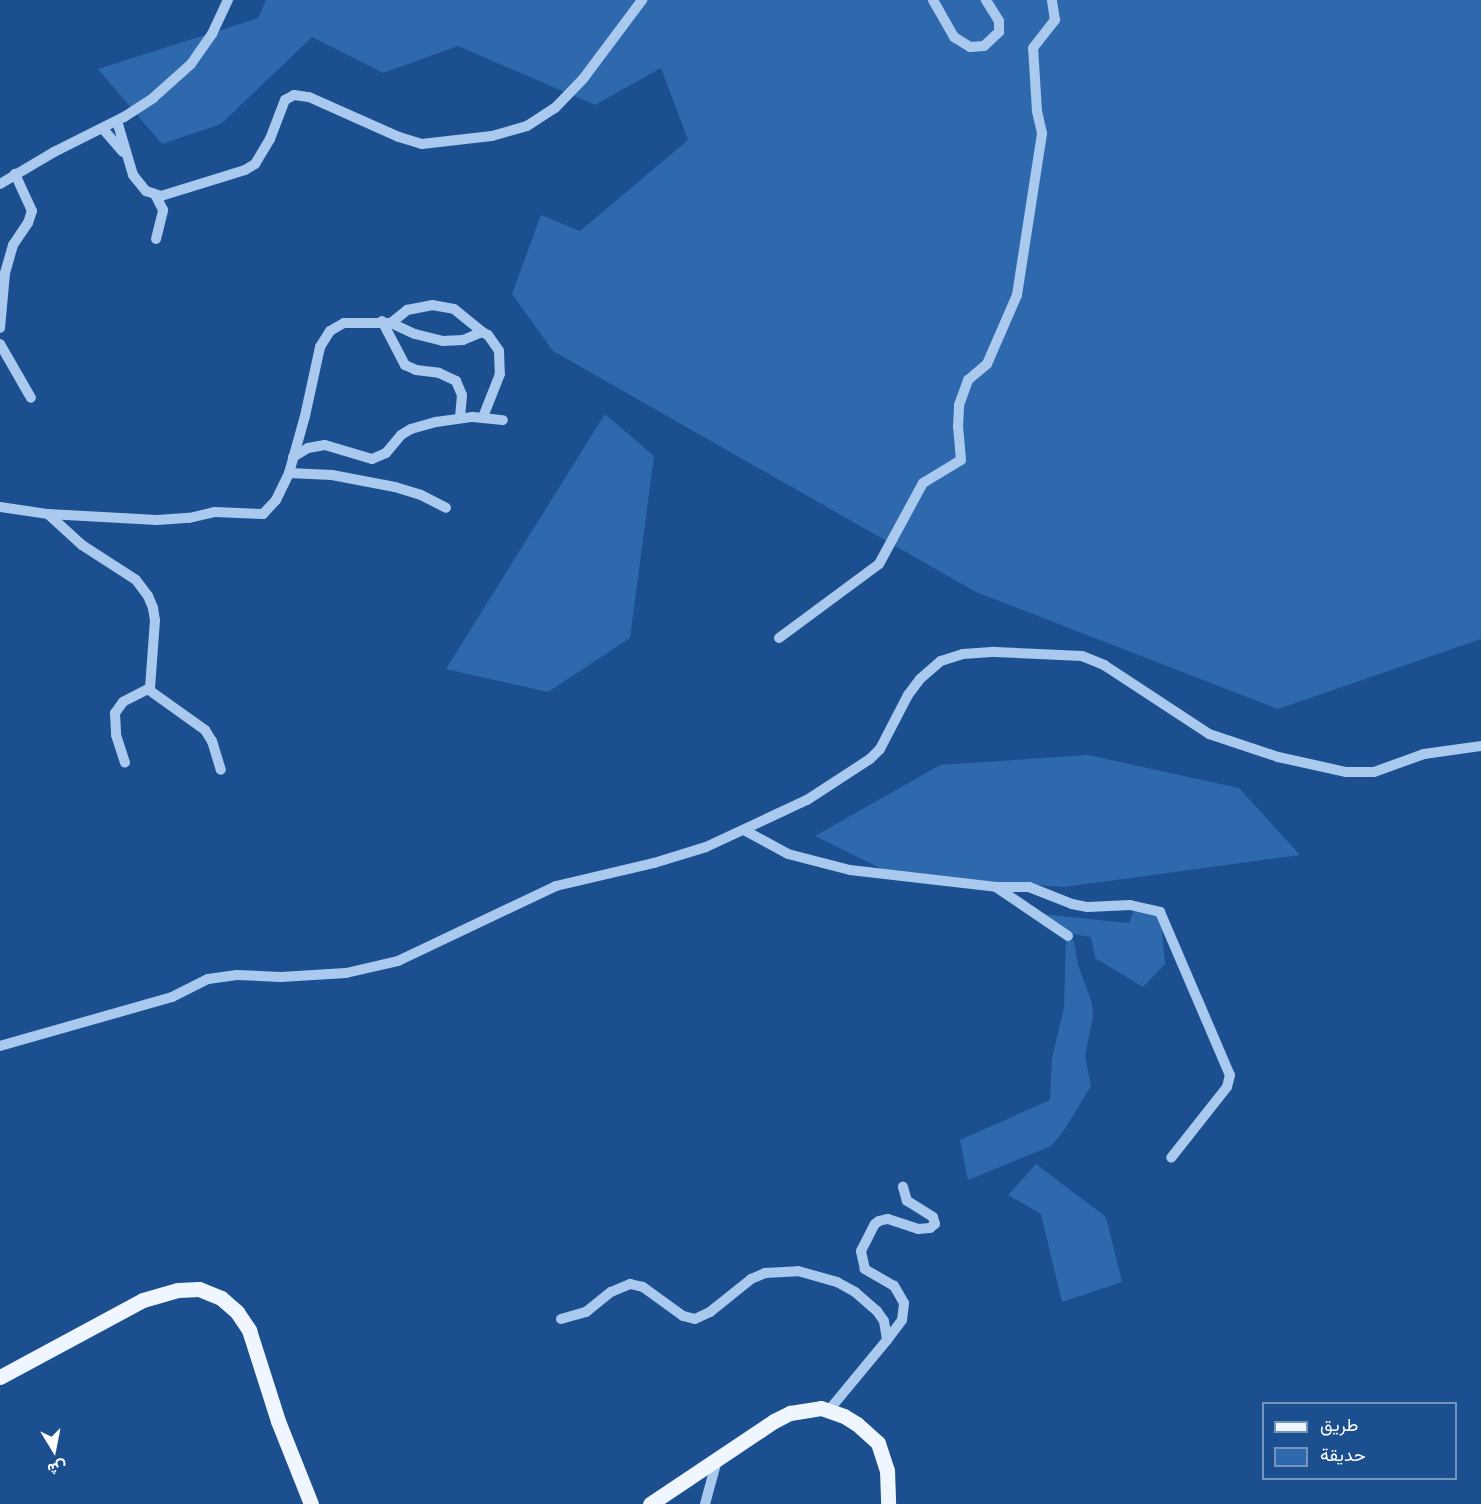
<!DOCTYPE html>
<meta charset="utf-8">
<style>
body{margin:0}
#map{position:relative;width:1481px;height:1504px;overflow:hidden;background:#1b4f8f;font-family:"Work Sans",Vazirmatn,sans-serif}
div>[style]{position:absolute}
.green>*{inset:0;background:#2e69ad}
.minor>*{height:10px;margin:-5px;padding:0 5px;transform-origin:5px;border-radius:5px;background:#a9c9ee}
.major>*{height:15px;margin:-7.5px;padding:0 7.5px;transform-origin:7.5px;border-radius:7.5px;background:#f0f6ff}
span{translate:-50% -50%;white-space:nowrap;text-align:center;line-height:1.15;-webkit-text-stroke:6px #1b4f8f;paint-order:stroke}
.legend{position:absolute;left:1262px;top:1402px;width:195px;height:78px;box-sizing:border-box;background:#1b4f8f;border:2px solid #7695bc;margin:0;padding:8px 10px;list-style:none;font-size:18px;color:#fff}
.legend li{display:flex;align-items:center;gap:12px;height:30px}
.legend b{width:30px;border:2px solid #7695bc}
.north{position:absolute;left:24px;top:1420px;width:60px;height:60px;-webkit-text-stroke:4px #1b4f8f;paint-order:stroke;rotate:170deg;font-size:16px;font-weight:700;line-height:24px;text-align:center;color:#fff}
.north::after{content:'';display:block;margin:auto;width:21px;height:27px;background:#fff;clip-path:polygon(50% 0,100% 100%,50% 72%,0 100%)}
</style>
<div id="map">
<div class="green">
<div style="clip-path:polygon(266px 0,1481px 0,1481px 639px,1278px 709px,976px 592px,553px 351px,512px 294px,541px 215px,580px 231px,688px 140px,661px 68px,595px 105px,458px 46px,383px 73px,312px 37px,221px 124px,162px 144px,98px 69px,258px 18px)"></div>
<div style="clip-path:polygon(605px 414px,654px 456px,630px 638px,548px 692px,446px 669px)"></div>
<div style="clip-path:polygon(1088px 755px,1239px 788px,1300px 855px,1064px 887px,894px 875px,815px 836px,940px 765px)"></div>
<div style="clip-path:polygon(1134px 910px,1160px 910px,1165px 964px,1143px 987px,1095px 958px,1091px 937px,1053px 931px,1041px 914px,1129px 923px)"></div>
<div style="clip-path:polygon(1066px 939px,1074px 941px,1078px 965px,1092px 1003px,1093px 1017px,1085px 1056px,1091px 1086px,1063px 1132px,1051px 1146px,968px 1180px,960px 1140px,1050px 1100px,1052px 1058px,1064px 1007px)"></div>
<div style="clip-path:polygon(1036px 1164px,1106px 1217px,1122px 1282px,1062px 1302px,1041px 1214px,1008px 1195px)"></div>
</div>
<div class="minor">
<div style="left:933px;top:0;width:43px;rotate:60.4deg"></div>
<div style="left:954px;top:37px;width:19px;rotate:32deg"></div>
<div style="left:970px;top:47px;width:14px;rotate:-4deg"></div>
<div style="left:984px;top:46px;width:21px;rotate:-43deg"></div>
<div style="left:999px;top:32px;width:11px;rotate:-90deg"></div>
<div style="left:999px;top:21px;width:25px;rotate:-122deg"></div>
<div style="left:117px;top:121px;width:56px;rotate:73.5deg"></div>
<div style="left:133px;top:175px;width:21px;rotate:51deg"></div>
<div style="left:146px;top:191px;width:16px;rotate:18deg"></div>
<div style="left:161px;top:196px;width:88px;rotate:-17.2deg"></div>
<div style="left:245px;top:170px;width:12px;rotate:-31deg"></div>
<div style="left:255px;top:164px;width:29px;rotate:-59deg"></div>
<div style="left:270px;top:139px;width:42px;rotate:-69deg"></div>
<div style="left:285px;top:100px;width:10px;rotate:-29deg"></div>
<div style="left:294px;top:95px;width:15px;rotate:8deg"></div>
<div style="left:309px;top:97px;width:98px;rotate:24deg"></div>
<div style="left:399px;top:137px;width:24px;rotate:17deg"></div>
<div style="left:422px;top:144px;width:70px;rotate:-6.5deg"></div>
<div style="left:492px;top:136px;width:36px;rotate:-16deg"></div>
<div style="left:527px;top:126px;width:33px;rotate:-33deg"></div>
<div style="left:555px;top:108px;width:40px;rotate:-46deg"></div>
<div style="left:583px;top:79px;width:99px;rotate:-53.2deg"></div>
<div style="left:103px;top:129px;width:30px;rotate:49deg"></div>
<div style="left:0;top:184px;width:63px;rotate:-30.7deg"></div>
<div style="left:54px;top:152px;width:78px;rotate:-26.6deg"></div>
<div style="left:124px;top:117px;width:35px;rotate:-33deg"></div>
<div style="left:153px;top:98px;width:51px;rotate:-41.8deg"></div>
<div style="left:191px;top:64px;width:37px;rotate:-55deg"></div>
<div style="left:212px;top:34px;width:38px;rotate:-65deg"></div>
<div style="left:156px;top:239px;width:30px;rotate:-76deg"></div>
<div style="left:163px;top:210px;width:16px;rotate:-117deg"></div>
<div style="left:382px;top:321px;width:50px;rotate:62.4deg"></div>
<div style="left:405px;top:365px;width:12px;rotate:24deg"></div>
<div style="left:416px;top:370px;width:23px;rotate:7deg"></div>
<div style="left:439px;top:373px;width:19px;rotate:25deg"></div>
<div style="left:456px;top:381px;width:15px;rotate:67deg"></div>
<div style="left:462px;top:395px;width:22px;rotate:95deg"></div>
<div style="left:391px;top:323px;width:21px;rotate:-39deg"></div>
<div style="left:407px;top:310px;width:25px;rotate:-11deg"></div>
<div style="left:432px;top:305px;width:22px;rotate:10deg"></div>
<div style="left:454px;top:309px;width:36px;rotate:39deg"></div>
<div style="left:0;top:328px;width:55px;rotate:-84.8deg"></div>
<div style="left:5px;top:273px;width:29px;rotate:-74deg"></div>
<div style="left:13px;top:245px;width:27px;rotate:-56deg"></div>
<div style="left:28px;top:223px;width:13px;rotate:-72deg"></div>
<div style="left:32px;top:211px;width:41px;rotate:-114.7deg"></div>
<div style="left:0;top:344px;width:62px;rotate:60.1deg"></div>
<div style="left:293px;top:457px;width:17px;rotate:-31deg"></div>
<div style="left:308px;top:448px;width:17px;rotate:-10deg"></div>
<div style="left:325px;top:445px;width:49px;rotate:16.6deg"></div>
<div style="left:372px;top:459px;width:15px;rotate:-23deg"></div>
<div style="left:386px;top:453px;width:23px;rotate:-50deg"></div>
<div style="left:401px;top:435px;width:12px;rotate:-31deg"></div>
<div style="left:411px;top:429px;width:26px;rotate:-16deg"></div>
<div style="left:436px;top:422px;width:37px;rotate:-8deg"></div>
<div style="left:473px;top:417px;width:30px;rotate:6deg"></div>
<div style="left:289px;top:473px;width:43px;rotate:2.7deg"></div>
<div style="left:332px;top:475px;width:64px;rotate:10.8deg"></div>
<div style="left:395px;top:487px;width:27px;rotate:17deg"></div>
<div style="left:421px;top:495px;width:28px;rotate:27deg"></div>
<div style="left:0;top:507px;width:49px;rotate:8.3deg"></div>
<div style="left:48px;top:514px;width:109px;rotate:3.2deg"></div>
<div style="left:157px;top:520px;width:32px;rotate:-4deg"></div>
<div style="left:189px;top:518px;width:27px;rotate:-13deg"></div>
<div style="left:215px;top:512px;width:48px;rotate:2.4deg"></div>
<div style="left:263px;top:514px;width:19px;rotate:-47deg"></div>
<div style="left:276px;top:500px;width:30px;rotate:-64deg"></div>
<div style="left:289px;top:473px;width:59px;rotate:-74.3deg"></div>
<div style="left:305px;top:416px;width:71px;rotate:-77.7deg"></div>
<div style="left:320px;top:347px;width:19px;rotate:-58deg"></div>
<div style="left:330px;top:331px;width:16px;rotate:-30deg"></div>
<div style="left:344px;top:323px;width:47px"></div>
<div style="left:391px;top:323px;width:26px;rotate:25deg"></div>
<div style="left:415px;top:334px;width:29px;rotate:14deg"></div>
<div style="left:443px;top:341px;width:20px;rotate:-3deg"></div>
<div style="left:463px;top:340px;width:21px;rotate:-23deg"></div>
<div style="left:482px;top:332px;width:7px;rotate:27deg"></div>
<div style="left:488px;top:335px;width:19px;rotate:55deg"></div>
<div style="left:499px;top:351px;width:23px;rotate:88deg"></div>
<div style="left:500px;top:374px;width:46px;rotate:111.6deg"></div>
<div style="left:48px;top:514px;width:46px;rotate:42.4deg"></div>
<div style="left:82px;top:545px;width:64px;rotate:32.9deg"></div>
<div style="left:136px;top:580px;width:20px;rotate:53deg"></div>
<div style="left:148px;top:596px;width:13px;rotate:67deg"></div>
<div style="left:153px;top:608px;width:12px;rotate:81deg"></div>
<div style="left:155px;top:620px;width:68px;rotate:94.2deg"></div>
<div style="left:150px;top:688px;width:30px;rotate:153deg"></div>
<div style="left:123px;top:702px;width:14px;rotate:126deg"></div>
<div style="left:115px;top:713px;width:22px;rotate:87deg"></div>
<div style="left:116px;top:735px;width:29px;rotate:72deg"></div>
<div style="left:779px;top:638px;width:124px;rotate:-36.5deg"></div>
<div style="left:879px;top:564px;width:92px;rotate:-61.5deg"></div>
<div style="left:923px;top:483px;width:44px;rotate:-31.2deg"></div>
<div style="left:961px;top:460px;width:33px;rotate:-95deg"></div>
<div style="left:958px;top:427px;width:22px;rotate:-87deg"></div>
<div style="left:959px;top:405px;width:27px;rotate:-70deg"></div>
<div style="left:968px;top:380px;width:25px;rotate:-40deg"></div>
<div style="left:987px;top:364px;width:75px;rotate:-66.5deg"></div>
<div style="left:1017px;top:295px;width:164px;rotate:-81.2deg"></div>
<div style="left:1042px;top:133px;width:23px;rotate:-103deg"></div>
<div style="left:1037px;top:111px;width:63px;rotate:-93.6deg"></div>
<div style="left:1033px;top:48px;width:36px;rotate:-52deg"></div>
<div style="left:1055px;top:20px;width:20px;rotate:-99deg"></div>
<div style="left:149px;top:690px;width:69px;rotate:35.5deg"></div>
<div style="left:205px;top:730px;width:13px;rotate:58deg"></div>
<div style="left:212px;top:741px;width:30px;rotate:73deg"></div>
<div style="left:744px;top:830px;width:50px;rotate:28.6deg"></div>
<div style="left:788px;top:854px;width:64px;rotate:14.5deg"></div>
<div style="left:850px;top:870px;width:147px;rotate:6.6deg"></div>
<div style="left:996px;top:887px;width:33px"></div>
<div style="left:1029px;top:887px;width:46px;rotate:21.6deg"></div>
<div style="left:1072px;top:904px;width:16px;rotate:11deg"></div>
<div style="left:1088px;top:907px;width:42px;rotate:-2.7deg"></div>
<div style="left:1130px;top:905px;width:31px;rotate:13deg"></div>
<div style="left:1160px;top:912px;width:177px;rotate:66.8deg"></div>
<div style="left:1230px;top:1075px;width:12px;rotate:104deg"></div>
<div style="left:1227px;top:1087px;width:90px;rotate:128.3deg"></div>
<div style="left:996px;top:887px;width:87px;rotate:34.2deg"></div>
<div style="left:0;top:1046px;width:179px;rotate:-15.9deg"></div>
<div style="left:172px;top:997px;width:40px;rotate:-26.6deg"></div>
<div style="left:208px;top:979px;width:29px;rotate:-8deg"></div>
<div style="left:237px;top:975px;width:44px;rotate:2.6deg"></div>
<div style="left:281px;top:977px;width:65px;rotate:-3.5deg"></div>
<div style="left:346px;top:973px;width:53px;rotate:-13deg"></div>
<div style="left:398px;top:961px;width:175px;rotate:-25.4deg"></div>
<div style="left:556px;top:886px;width:101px;rotate:-13.2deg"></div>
<div style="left:654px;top:863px;width:54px;rotate:-17.1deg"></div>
<div style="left:706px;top:847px;width:111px;rotate:-25deg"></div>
<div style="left:807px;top:800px;width:75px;rotate:-33.1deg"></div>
<div style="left:870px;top:759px;width:14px;rotate:-45deg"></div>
<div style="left:880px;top:749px;width:61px;rotate:-62.6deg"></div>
<div style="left:908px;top:695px;width:20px;rotate:-53deg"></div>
<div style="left:920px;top:679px;width:28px;rotate:-41deg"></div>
<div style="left:941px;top:661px;width:23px;rotate:-18deg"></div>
<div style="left:963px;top:654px;width:32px;rotate:-4deg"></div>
<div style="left:995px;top:652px;width:87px;rotate:2.6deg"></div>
<div style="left:1082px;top:656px;width:24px;rotate:22deg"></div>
<div style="left:1104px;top:665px;width:126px;rotate:33.3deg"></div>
<div style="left:1209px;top:734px;width:73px;rotate:18.4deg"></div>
<div style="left:1278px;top:757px;width:70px;rotate:12.4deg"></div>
<div style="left:1346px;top:772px;width:28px"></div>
<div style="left:1374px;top:772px;width:53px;rotate:-19.8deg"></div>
<div style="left:1424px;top:754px;width:58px;rotate:-8deg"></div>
<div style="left:561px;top:1319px;width:26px;rotate:-16deg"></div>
<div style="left:586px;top:1312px;width:32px;rotate:-39deg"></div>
<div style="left:611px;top:1292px;width:21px;rotate:-23deg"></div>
<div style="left:630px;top:1284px;width:13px;rotate:13deg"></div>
<div style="left:643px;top:1287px;width:49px;rotate:35.9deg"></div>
<div style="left:683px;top:1316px;width:12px;rotate:14deg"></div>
<div style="left:695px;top:1319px;width:17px;rotate:-25deg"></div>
<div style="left:710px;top:1312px;width:53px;rotate:-38.8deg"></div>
<div style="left:751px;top:1279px;width:15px;rotate:-23deg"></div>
<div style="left:765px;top:1273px;width:33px;rotate:-3deg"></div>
<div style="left:798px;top:1271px;width:41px;rotate:15.8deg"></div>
<div style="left:837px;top:1282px;width:21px;rotate:29deg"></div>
<div style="left:855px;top:1292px;width:29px;rotate:41deg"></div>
<div style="left:877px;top:1311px;width:12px;rotate:55deg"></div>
<div style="left:884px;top:1321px;width:19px;rotate:81deg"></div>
<div style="left:887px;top:1340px;width:91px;rotate:129.6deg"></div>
<div style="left:887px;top:1340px;width:25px;rotate:-53deg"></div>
<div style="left:902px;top:1320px;width:17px;rotate:-83deg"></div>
<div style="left:904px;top:1303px;width:20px;rotate:-120deg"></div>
<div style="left:894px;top:1286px;width:34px;rotate:-150deg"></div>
<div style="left:865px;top:1269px;width:18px;rotate:-103deg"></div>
<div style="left:861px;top:1251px;width:30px;rotate:-63deg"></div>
<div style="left:875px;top:1224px;width:5px;rotate:-37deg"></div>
<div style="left:879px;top:1221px;width:9px;rotate:-13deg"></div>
<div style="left:888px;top:1219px;width:32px;rotate:18deg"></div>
<div style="left:918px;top:1229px;width:12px;rotate:-5deg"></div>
<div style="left:930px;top:1228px;width:6px;rotate:-39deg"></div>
<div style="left:935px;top:1224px;width:7px;rotate:-106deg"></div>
<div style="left:933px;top:1217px;width:31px;rotate:-148deg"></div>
<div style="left:907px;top:1201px;width:15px;rotate:-106deg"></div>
<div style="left:705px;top:1504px;width:46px;rotate:-74.7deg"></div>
</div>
<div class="major">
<div style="left:0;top:1377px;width:162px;rotate:-28.3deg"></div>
<div style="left:143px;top:1300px;width:36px;rotate:-16deg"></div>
<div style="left:178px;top:1290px;width:21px;rotate:-3deg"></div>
<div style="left:199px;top:1289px;width:24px;rotate:22deg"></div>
<div style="left:221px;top:1298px;width:21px;rotate:41deg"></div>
<div style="left:237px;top:1312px;width:22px;rotate:56deg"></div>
<div style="left:249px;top:1330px;width:96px;rotate:72.3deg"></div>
<div style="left:278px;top:1421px;width:89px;rotate:68.3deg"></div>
<div style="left:650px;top:1504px;width:149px;rotate:-33.8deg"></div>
<div style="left:774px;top:1421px;width:18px;rotate:-27deg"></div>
<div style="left:790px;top:1413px;width:31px;rotate:-9deg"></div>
<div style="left:821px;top:1408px;width:24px;rotate:19deg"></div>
<div style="left:844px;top:1416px;width:15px;rotate:32deg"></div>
<div style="left:857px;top:1424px;width:28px;rotate:42deg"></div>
<div style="left:878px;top:1443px;width:28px;rotate:72deg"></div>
<div style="left:887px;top:1470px;width:34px;rotate:88deg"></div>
</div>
<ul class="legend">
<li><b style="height:8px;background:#f0f6ff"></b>طريق</li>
<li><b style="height:16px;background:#2e69ad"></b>حديقة</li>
</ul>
<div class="north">ش</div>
</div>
